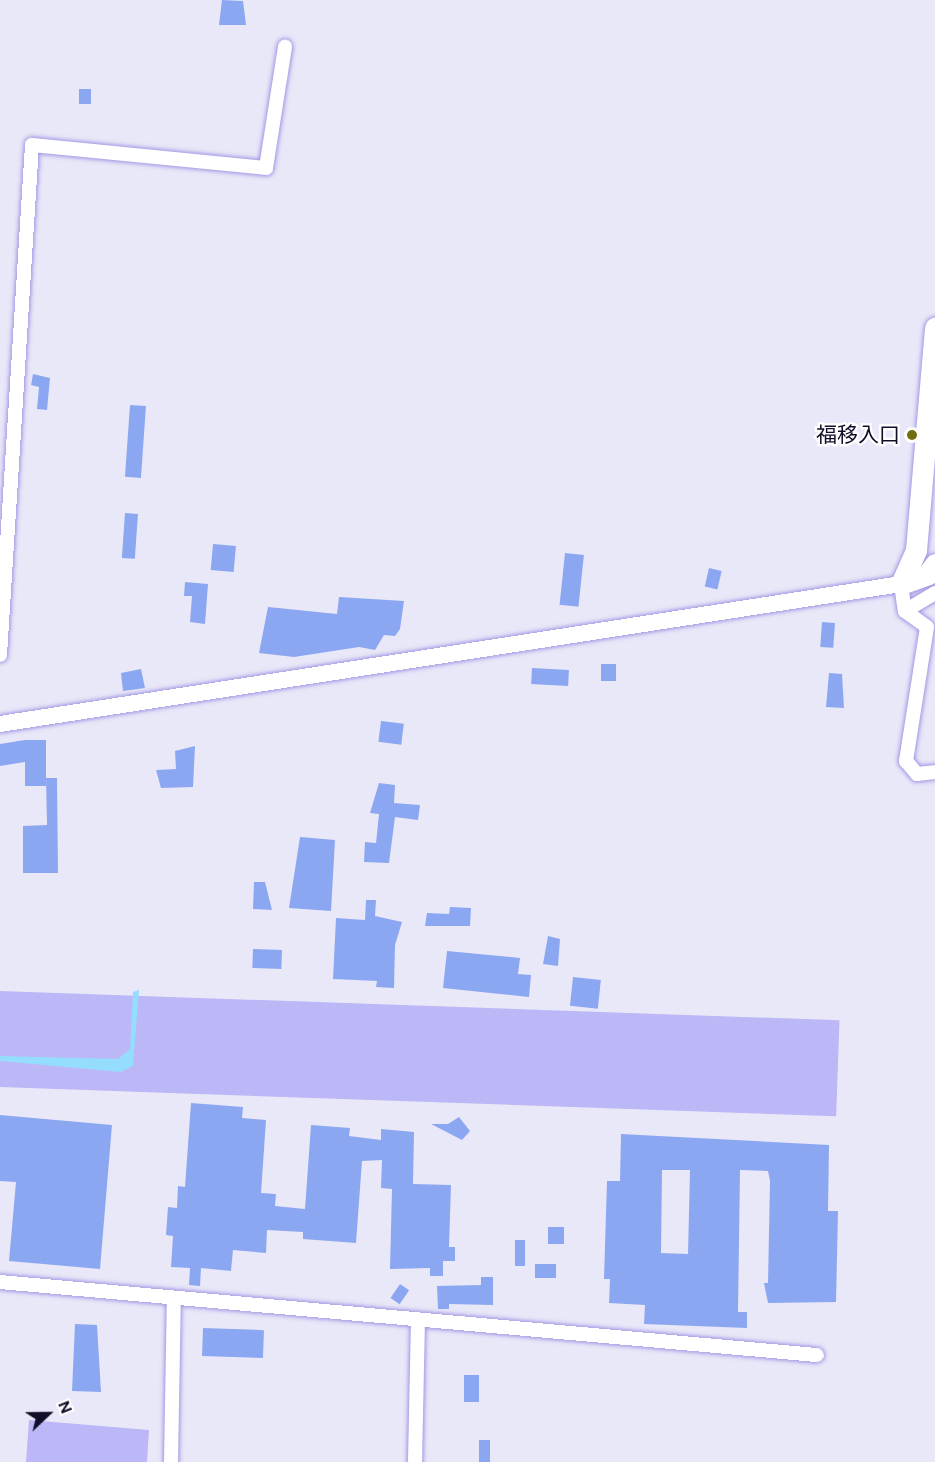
<!DOCTYPE html>
<meta charset="utf-8">
<style>
body{margin:0}
#map{position:relative;width:935px;height:1462px;overflow:hidden;background:#e9e8f8;font-family:"DM Sans","Noto Sans JP",sans-serif}
div>[style]{position:absolute}
.green>*{inset:0;background:#bcb7f6;transform-origin:0 0}
.water>*{inset:0;background:#95ddfd}
.building>*{inset:0;background:#8ca7f1;transform-origin:0 0}
.roads{filter:drop-shadow(0 0 2px #a199e5) drop-shadow(0 0 2px #a199e5)}
.minor>*{height:14px;margin:-7px;padding:0 7px;transform-origin:7px;border-radius:7px;background:#fff}
.tertiary>*{height:16px;margin:-8px;padding:0 8px;transform-origin:8px;border-radius:8px;background:#fff}
.primary>*{height:21px;margin:-10.5px;padding:0 10.5px;transform-origin:10.5px;border-radius:10.5px;background:#fff}
.dots>*{width:16px;height:16px;translate:-50% -50%;box-sizing:border-box;border:3px solid #fff;border-radius:50%}
span{translate:-50% -50%;white-space:nowrap;text-align:center;line-height:1.15;-webkit-text-stroke:4.5px #fff;paint-order:stroke}
.poi-label{font-size:21px;color:#120d28}
.right{translate:-100% -50%;text-align:right}
.north{position:absolute;left:18px;top:1384px;width:60px;height:60px;-webkit-text-stroke:4px #fff;paint-order:stroke;rotate:68deg;font-size:16px;font-weight:700;line-height:24px;text-align:center;color:#120d28}
.north::after{content:'';display:block;margin:auto;width:21px;height:27px;background:#120d28;clip-path:polygon(50% 0,100% 100%,50% 72%,0 100%)}
</style>
<div id="map">
<div class="green">
<div style="left:0;top:991px;width:840px;height:96px;rotate:2deg"></div>
<div style="clip-path:polygon(29px 1420px,149px 1430px,147px 1462px,26px 1462px)"></div>
</div>
<div class="water">
<div style="clip-path:polygon(139px 990px,133px 1066px,121px 1072px,0 1061px,0 1056px,118px 1059px,130px 1049px,133px 992px)"></div>
</div>
<div class="building">
<div style="clip-path:polygon(222px 0,243px 1px,246px 25px,219px 25px)"></div>
<div style="left:79px;top:89px;width:12px;height:15px"></div>
<div style="clip-path:polygon(33px 374px,50px 378px,47px 410px,37px 409px,39px 387px,31px 385px)"></div>
<div style="left:130px;top:405px;width:16px;height:72px;rotate:4deg"></div>
<div style="left:125px;top:513px;width:13px;height:45px;rotate:4deg"></div>
<div style="left:213px;top:544px;width:23px;height:26px;rotate:5deg"></div>
<div style="left:565px;top:553px;width:19px;height:52px;rotate:6deg"></div>
<div style="left:709px;top:568px;width:13px;height:19px;rotate:13deg"></div>
<div style="clip-path:polygon(185px 582px,208px 584px,205px 624px,190px 622px,192px 596px,184px 596px)"></div>
<div style="clip-path:polygon(339px 597px,404px 601px,400px 629px,395px 636px,384px 635px,375px 650px,359px 647px,294px 657px,259px 653px,268px 607px,337px 614px)"></div>
<div style="left:822px;top:622px;width:13px;height:25px;rotate:4deg"></div>
<div style="left:601px;top:664px;width:15px;height:17px"></div>
<div style="left:532px;top:668px;width:37px;height:16px;rotate:3deg"></div>
<div style="clip-path:polygon(141px 669px,145px 688px,123px 691px,121px 673px)"></div>
<div style="clip-path:polygon(829px 673px,842px 674px,844px 708px,826px 707px)"></div>
<div style="left:381px;top:721px;width:23px;height:21px;rotate:7deg"></div>
<div style="clip-path:polygon(25px 740px,46px 740px,46px 786px,25px 786px,25px 762px,0 766px,0 744px)"></div>
<div style="clip-path:polygon(195px 746px,193px 787px,161px 788px,156px 770px,176px 769px,175px 751px)"></div>
<div style="clip-path:polygon(46px 778px,57px 778px,58px 873px,23px 873px,23px 826px,47px 825px)"></div>
<div style="clip-path:polygon(379px 783px,395px 785px,394px 803px,420px 805px,418px 820px,395px 817px,389px 863px,364px 862px,365px 842px,376px 843px,379px 814px,370px 813px)"></div>
<div style="clip-path:polygon(300px 837px,335px 840px,331px 911px,289px 908px)"></div>
<div style="clip-path:polygon(254px 882px,265px 882px,272px 910px,253px 909px)"></div>
<div style="clip-path:polygon(366px 900px,376px 900px,375px 916px,402px 922px,395px 945px,394px 988px,376px 987px,377px 981px,333px 979px,336px 918px,365px 920px)"></div>
<div style="clip-path:polygon(450px 907px,471px 908px,470px 926px,425px 926px,427px 913px,449px 914px)"></div>
<div style="clip-path:polygon(548px 936px,560px 939px,558px 966px,543px 964px)"></div>
<div style="left:253px;top:949px;width:29px;height:19px;rotate:2deg"></div>
<div style="clip-path:polygon(447px 951px,520px 958px,518px 974px,531px 975px,529px 997px,443px 988px)"></div>
<div style="left:573px;top:977px;width:28px;height:29px;rotate:6deg"></div>
<div style="clip-path:polygon(191px 1103px,243px 1107px,242px 1118px,266px 1120px,261px 1193px,276px 1194px,275px 1206px,305px 1209px,311px 1125px,350px 1128px,349px 1136px,381px 1140px,381px 1129px,414px 1132px,413px 1184px,451px 1185px,449px 1247px,455px 1247px,455px 1261px,443px 1261px,443px 1276px,430px 1276px,430px 1268px,390px 1269px,392px 1189px,381px 1188px,382px 1160px,362px 1161px,356px 1243px,303px 1239px,303px 1232px,267px 1230px,266px 1253px,233px 1250px,231px 1271px,201px 1268px,200px 1286px,189px 1285px,190px 1268px,171px 1267px,173px 1236px,166px 1235px,168px 1207px,177px 1208px,178px 1186px,185px 1187px)"></div>
<div style="clip-path:polygon(0 1115px,112px 1125px,100px 1269px,9px 1261px,16px 1182px,0 1181px)"></div>
<div style="clip-path:polygon(459px 1117px,470px 1131px,462px 1140px,431px 1124px,448px 1124px)"></div>
<div style="clip-path:polygon(evenodd,621px 1134px,829px 1145px,828px 1211px,838px 1211px,836px 1302px,768px 1303px,764px 1283px,768px 1283px,770px 1181px,768px 1171px,740px 1170px,738px 1312px,747px 1312px,747px 1328px,644px 1324px,645px 1305px,609px 1303px,610px 1279px,604px 1279px,607px 1181px,620px 1181px,621px 1134px,662px 1170px,690px 1170px,688px 1254px,661px 1253px,662px 1170px)"></div>
<div style="left:548px;top:1227px;width:16px;height:17px"></div>
<div style="left:525px;top:1240px;width:26px;height:10px;rotate:90deg"></div>
<div style="left:535px;top:1264px;width:21px;height:14px"></div>
<div style="clip-path:polygon(481px 1277px,493px 1277px,493px 1305px,449px 1304px,449px 1309px,438px 1309px,437px 1286px,481px 1285px)"></div>
<div style="left:400px;top:1284px;width:11px;height:17px;rotate:34deg"></div>
<div style="clip-path:polygon(75px 1324px,97px 1325px,101px 1392px,72px 1391px)"></div>
<div style="left:203px;top:1328px;width:61px;height:28px;rotate:2deg"></div>
<div style="left:464px;top:1375px;width:15px;height:27px"></div>
<div style="left:479px;top:1440px;width:11px;height:22px"></div>
</div>
<div class="roads">
<div class="minor">
<div style="left:901px;top:584px;width:27px;rotate:82deg"></div>
<div style="left:905px;top:611px;width:27px;rotate:36deg"></div>
<div style="left:927px;top:627px;width:136px;rotate:98.9deg"></div>
<div style="left:906px;top:761px;width:17px;rotate:50deg"></div>
<div style="left:917px;top:774px;width:18px;rotate:-6deg"></div>
<div style="left:905px;top:611px;width:35px;rotate:-31deg"></div>
<div style="left:0;top:655px;width:511px;rotate:-86.41deg"></div>
<div style="left:32px;top:145px;width:235px;rotate:5.6deg"></div>
<div style="left:266px;top:168px;width:123px;rotate:-81.1deg"></div>
<div style="left:0;top:1282px;width:820px;rotate:5.11deg"></div>
<div style="left:171px;top:1462px;width:164px;rotate:-89deg"></div>
<div style="left:415px;top:1462px;width:142px;rotate:-88.8deg"></div>
</div>
<div class="tertiary">
<div style="left:0;top:724px;width:912px;rotate:-8.83deg"></div>
</div>
<div class="primary">
<div style="left:901px;top:584px;width:37px;rotate:-66deg"></div>
<div style="left:916px;top:550px;width:223px;rotate:-85.1deg"></div>
<div style="left:901px;top:584px;width:29px;rotate:-20deg"></div>
<div style="left:928px;top:574px;width:12px;rotate:-55deg"></div>
</div>
</div>
<div class="dots">
<div style="left:912px;top:435px;background:#706e0e"></div>
</div>
<div class="poi-label">
<span class="right" style="left:900px;top:435px">福移入口</span>
</div>
<div class="north">N</div>
</div>
